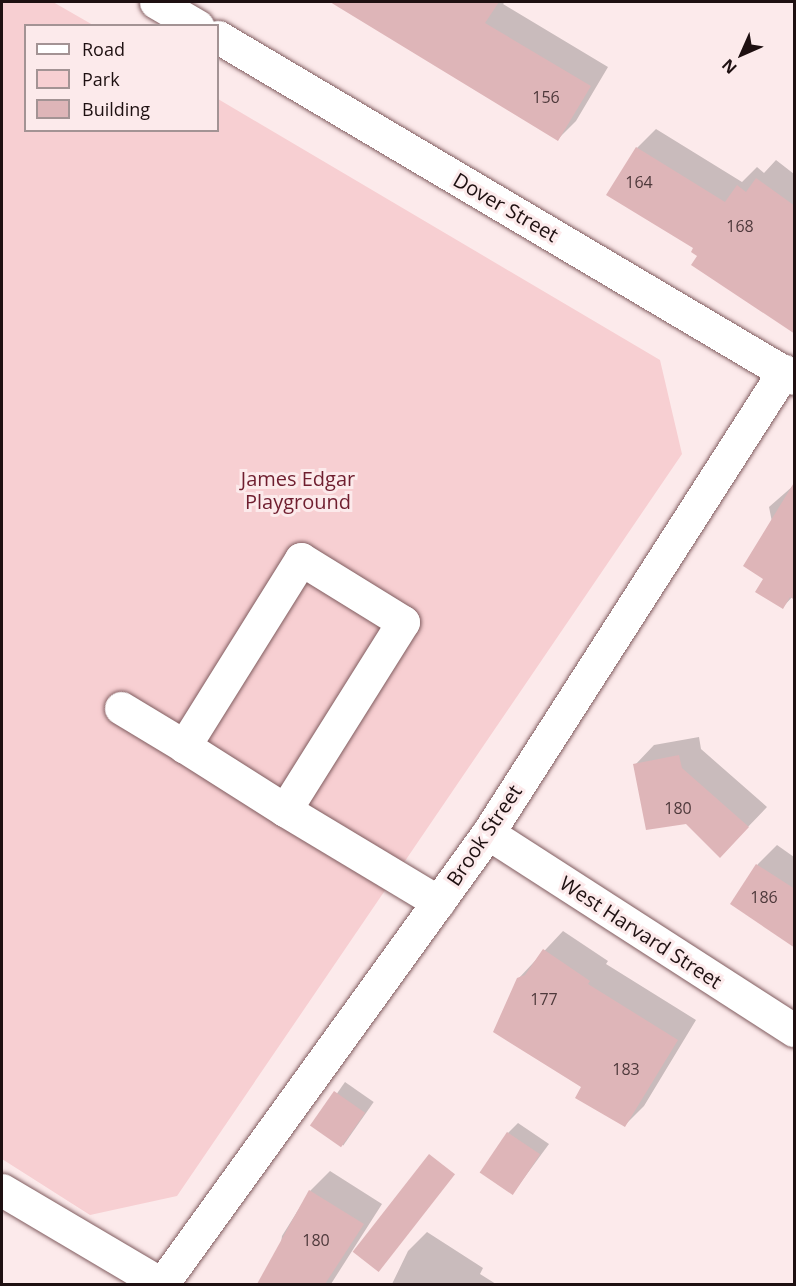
<!DOCTYPE html>
<style>
body{margin:0}
#map{position:relative;width:796px;height:1286px;overflow:hidden;background:#fceaeb;font-family:"Open Sans",sans-serif}
div>[style]{position:absolute}
.green>*{inset:0;background:#f7cfd2}
.shadow>*{inset:0;background:#0003;transform-origin:0 0}
.building>*{inset:0;background:#deb5b8;transform-origin:0 0}
.roads{filter:drop-shadow(0 0 2px #805c5f) drop-shadow(0 0 2px #805c5f)}
.minor>*{height:33px;margin:-16.5px;padding:0 16.5px;transform-origin:16.5px;border-radius:16.5px;background:#fff}
span{translate:-50% -50%;white-space:nowrap;text-align:center;line-height:1.15;-webkit-text-stroke:6px #fceaeb;paint-order:stroke}
.number-label{font-size:16px;color:#4e393b}
.number-label span{-webkit-text-stroke-width:0}
.street-label{font-size:20px;color:#1e1011}
.park-label{font-size:20px;color:#6f1e2f}
.frame{position:absolute;inset:0;border:3px solid #1e1011;pointer-events:none}
.legend{position:absolute;left:24px;top:24px;width:195px;height:108px;box-sizing:border-box;background:#fceaeb;border:2px solid #a39394;margin:0;padding:8px 10px;list-style:none;font-size:18px;color:#1e1011}
.legend li{display:flex;align-items:center;gap:12px;height:30px}
.legend b{width:30px;border:2px solid #a39394}
.north{position:absolute;left:712px;top:24px;width:60px;height:60px;-webkit-text-stroke:4px #fceaeb;paint-order:stroke;rotate:225deg;font-size:16px;font-weight:700;line-height:24px;text-align:center;color:#1e1011}
.north::after{content:'';display:block;margin:auto;width:21px;height:27px;background:#1e1011;clip-path:polygon(50% 0,100% 100%,50% 72%,0 100%)}
</style>
<div id="map">
<div class="green">
<div style="clip-path:polygon(2px 2px,53px 2px,93px 25px,26px 26px,26px 130px,218px 130px,218px 99px,660px 360px,682px 454px,177px 1196px,90px 1215px,2px 1159px)"></div>
</div>
<div class="shadow">
<div style="clip-path:polygon(346px 2px,505px 2px,503px 4px,608px 67px,576px 121px,558px 139px,342px 7px)"></div>
<div style="clip-path:polygon(656px 129px,742px 182px,757px 167px,764px 173px,776px 160px,794px 174px,794px 333px,699px 256px,637px 148px)"></div>
<div style="clip-path:polygon(793px 486px,794px 595px,783px 607px,765px 579px,772px 522px,769px 507px)"></div>
<div style="clip-path:polygon(699px 737px,701px 749px,767px 807px,720px 856px,635px 765px,654px 745px)"></div>
<div style="clip-path:polygon(777px 845px,794px 857px,794px 931px,732px 903px,758px 864px)"></div>
<div style="clip-path:polygon(563px 931px,608px 961px,606px 964px,696px 1020px,644px 1106px,624px 1126px,583px 1087px,518px 979px)"></div>
<div style="left:345px;top:1082px;width:35px;height:53px;rotate:35deg"></div>
<div style="clip-path:polygon(518px 1123px,549px 1144px,513px 1193px,508px 1133px)"></div>
<div style="clip-path:polygon(330px 1171px,382px 1204px,331px 1284px,272px 1284px,268px 1270px,280px 1250px,282px 1236px,310px 1191px)"></div>
<div style="clip-path:polygon(427px 1232px,483px 1268px,480px 1274px,496px 1284px,392px 1284px,408px 1251px)"></div>
</div>
<div class="building">
<div style="clip-path:polygon(330px 2px,499px 2px,485px 23px,591px 86px,558px 141px)"></div>
<div style="clip-path:polygon(636px 147px,725px 202px,737px 185px,746px 192px,756px 178px,795px 206px,795px 334px,691px 265px,697px 256px,691px 252px,693px 248px,606px 195px)"></div>
<div style="clip-path:polygon(795px 481px,795px 600px,790px 597px,783px 609px,755px 592px,763px 579px,743px 566px)"></div>
<div style="clip-path:polygon(679px 755px,682px 768px,749px 827px,720px 858px,686px 824px,646px 830px,633px 764px)"></div>
<div style="clip-path:polygon(756px 864px,795px 889px,795px 948px,730px 904px)"></div>
<div style="clip-path:polygon(543px 949px,590px 981px,588px 984px,678px 1040px,625px 1127px,575px 1098px,581px 1087px,493px 1032px,517px 978px,525px 975px)"></div>
<div style="left:334px;top:1091px;width:38px;height:42px;rotate:35deg"></div>
<div style="left:507px;top:1132px;width:40px;height:49px;rotate:34deg"></div>
<div style="left:429px;top:1154px;width:33px;height:124px;rotate:38deg"></div>
<div style="clip-path:polygon(309px 1190px,364px 1224px,325px 1284px,257px 1284px)"></div>
</div>
<div class="roads">
<div class="minor">
<div style="left:156px;top:2px;width:48px;rotate:30.3deg"></div>
<div style="left:218px;top:37px;width:669px;rotate:30.63deg"></div>
<div style="left:121px;top:708px;width:74px;rotate:31.1deg"></div>
<div style="left:285px;top:810px;width:222px;rotate:-57.9deg"></div>
<div style="left:403px;top:622px;width:120px;rotate:-148.3deg"></div>
<div style="left:301px;top:559px;width:221px;rotate:122deg"></div>
<div style="left:184px;top:746px;width:120px;rotate:32.4deg"></div>
<div style="left:285px;top:810px;width:179px;rotate:31deg"></div>
<div style="left:488px;top:833px;width:364px;rotate:32.8deg"></div>
<div style="left:2px;top:1190px;width:185px;rotate:30.6deg"></div>
<div style="left:162px;top:1284px;width:556px;rotate:-54.14deg"></div>
<div style="left:488px;top:833px;width:549px;rotate:-57.35deg"></div>
</div>
</div>
<div class="number-label">
<span style="left:546px;top:97px">156</span>
<span style="left:639px;top:182px">164</span>
<span style="left:740px;top:226px">168</span>
<span style="left:678px;top:808px">180</span>
<span style="left:764px;top:897px">186</span>
<span style="left:544px;top:999px">177</span>
<span style="left:626px;top:1069px">183</span>
<span style="left:316px;top:1240px">180</span>
</div>
<div class="street-label">
<span style="left:506px;top:207px;rotate:30deg">Dover Street</span>
<span style="left:484px;top:835px;rotate:-56deg">Brook Street</span>
<span style="left:641px;top:932px;rotate:33deg">West Harvard Street</span>
</div>
<div class="park-label">
<span style="left:298px;top:490px">James Edgar<br>Playground</span>
</div>
<div class="frame"></div>
<ul class="legend">
<li><b style="height:8px;background:#fff"></b>Road</li>
<li><b style="height:16px;background:#f7cfd2"></b>Park</li>
<li><b style="height:16px;background:#deb5b8"></b>Building</li>
</ul>
<div class="north">N</div>
</div>
